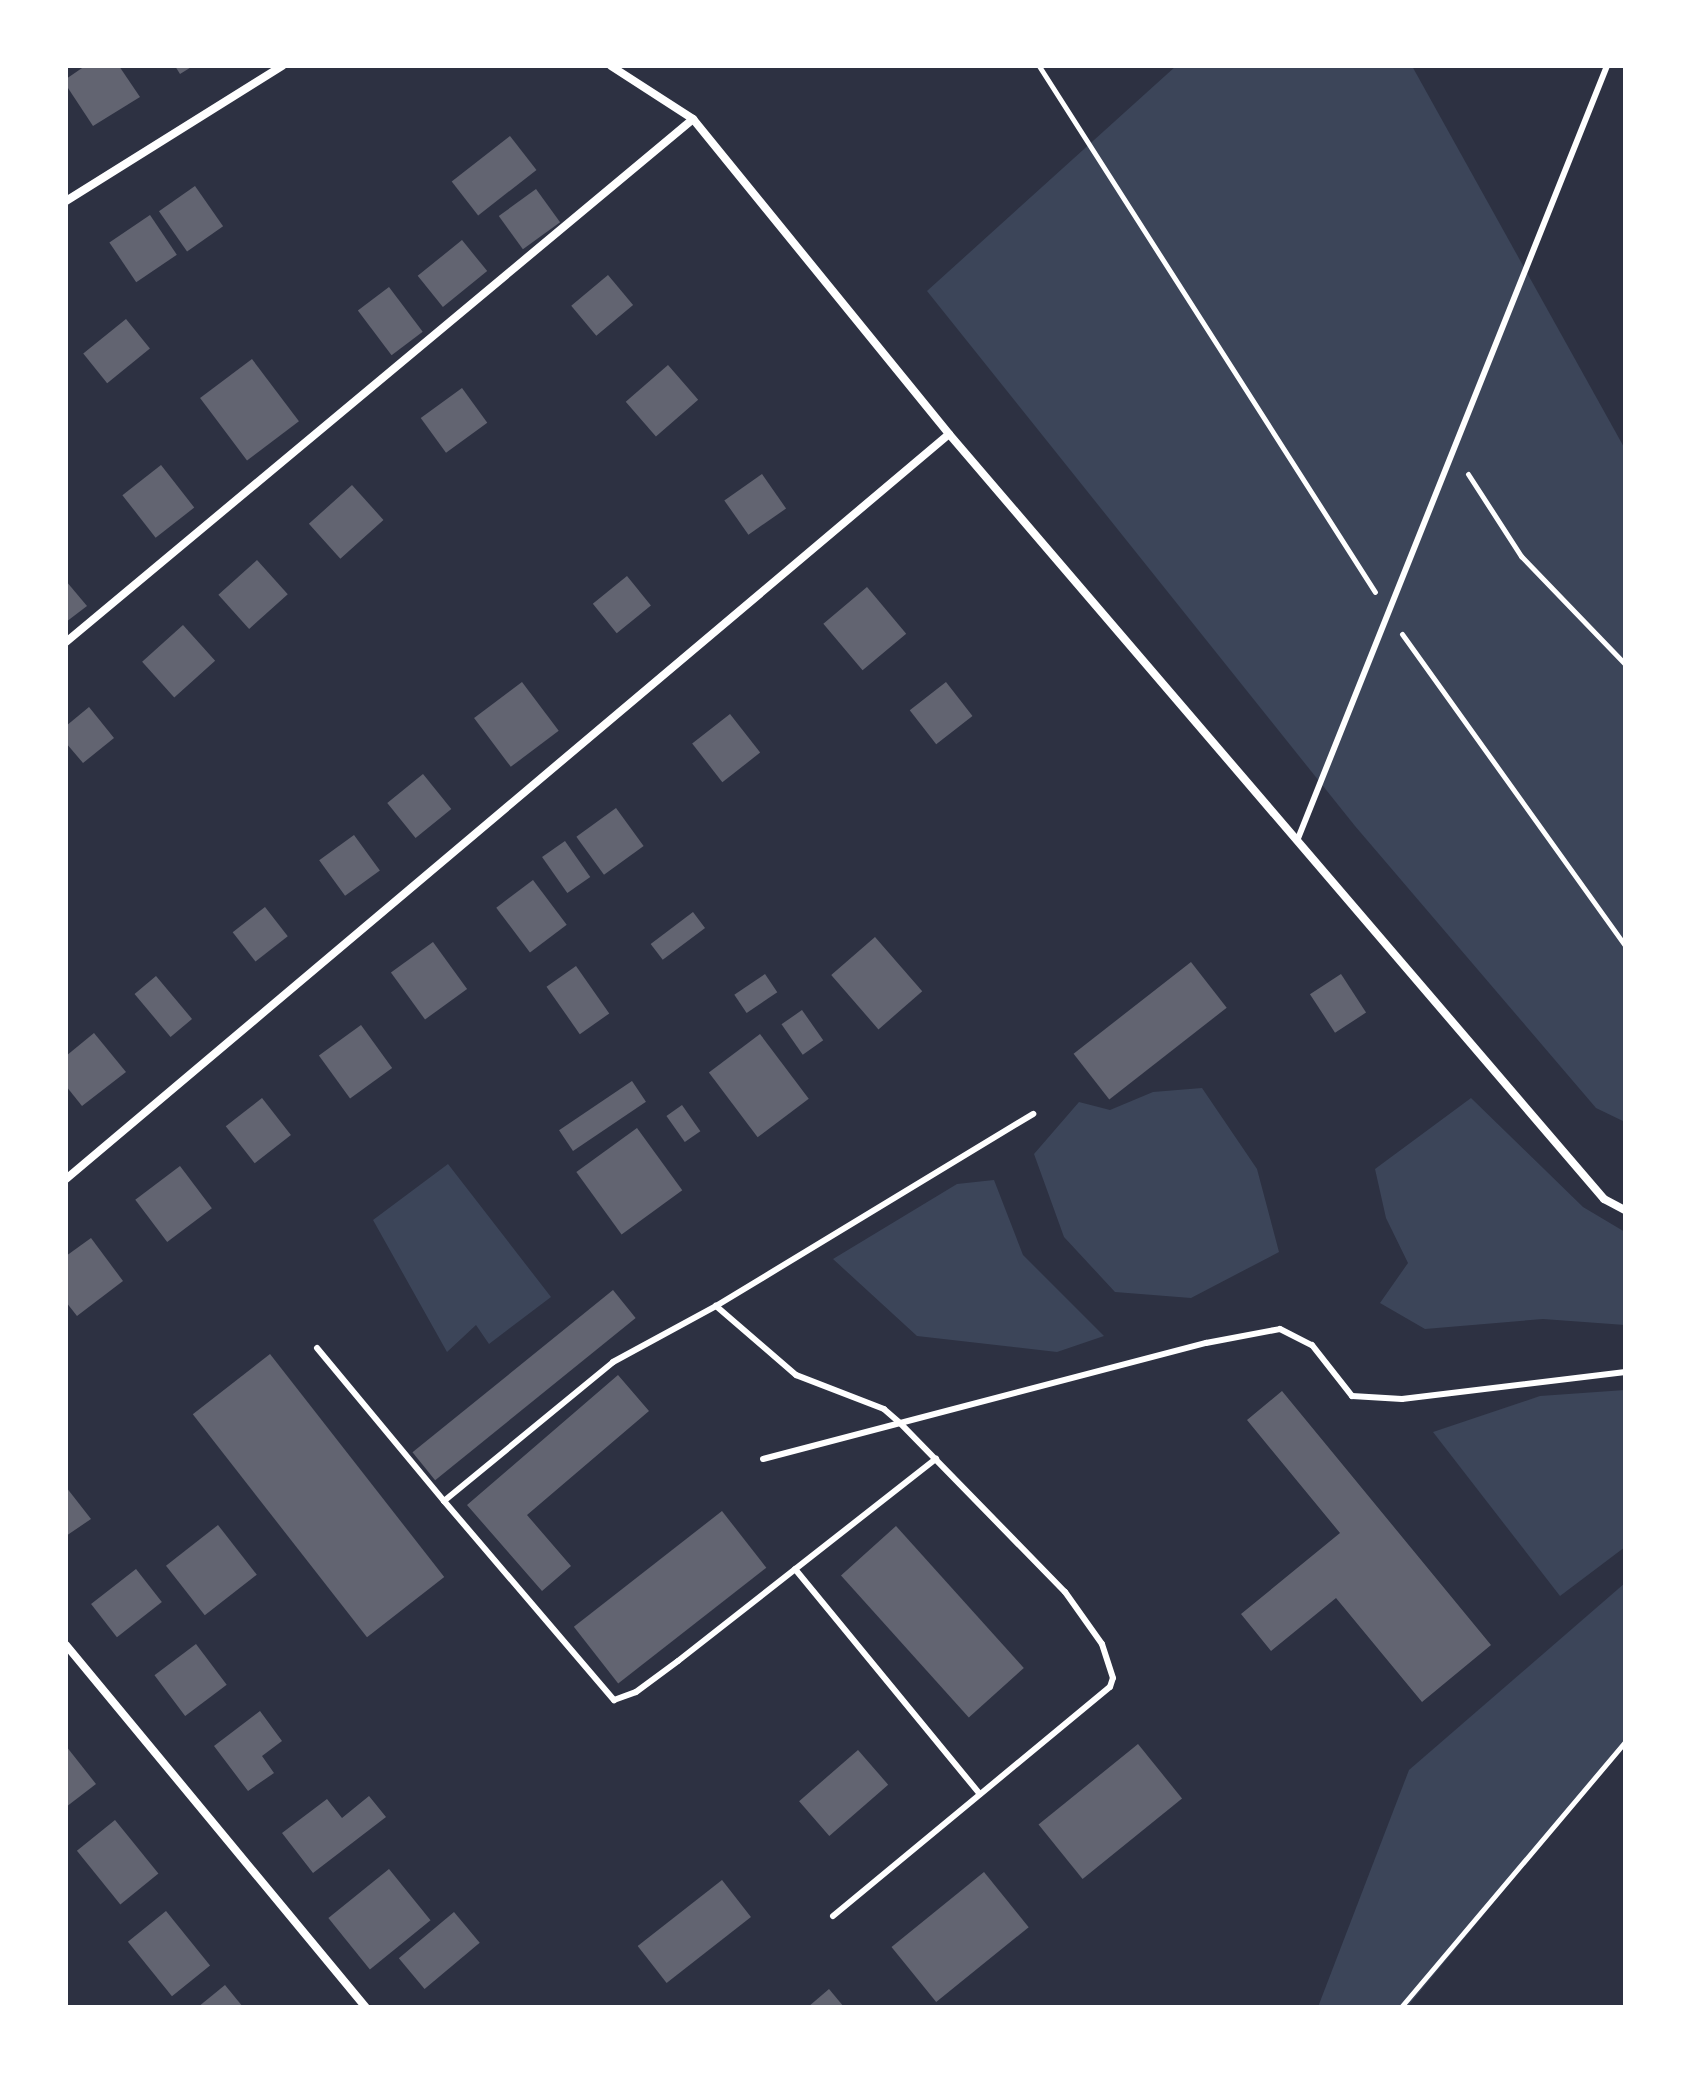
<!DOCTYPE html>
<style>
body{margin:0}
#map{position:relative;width:1691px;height:2073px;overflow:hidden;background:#2d3142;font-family:"Source Sans 3",sans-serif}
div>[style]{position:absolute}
.green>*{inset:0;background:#3c4559}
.building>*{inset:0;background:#626471;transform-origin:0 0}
.path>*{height:5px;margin:-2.5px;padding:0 2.5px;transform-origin:2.5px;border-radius:2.5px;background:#fff}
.service>*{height:6px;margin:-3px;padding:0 3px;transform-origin:3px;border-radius:3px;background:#fff}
.minor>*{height:8px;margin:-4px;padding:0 4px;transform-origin:4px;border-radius:4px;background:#fff}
span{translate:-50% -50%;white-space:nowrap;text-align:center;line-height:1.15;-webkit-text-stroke:6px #fff;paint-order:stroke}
.frame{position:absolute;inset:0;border:68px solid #fff;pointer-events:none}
</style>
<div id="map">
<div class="green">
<div style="clip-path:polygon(1176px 66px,1412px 66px,1625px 449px,1625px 1122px,1596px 1108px,1355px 826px,927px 291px)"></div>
<div style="clip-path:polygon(1202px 1088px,1257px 1169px,1279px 1252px,1191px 1298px,1115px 1292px,1064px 1237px,1034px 1154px,1079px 1102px,1110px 1110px,1153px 1092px)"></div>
<div style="clip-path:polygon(1471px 1098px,1583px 1207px,1625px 1232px,1625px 1325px,1543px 1319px,1425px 1329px,1380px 1303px,1408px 1263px,1386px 1218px,1375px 1169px)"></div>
<div style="clip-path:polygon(448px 1164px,551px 1297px,489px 1344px,476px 1325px,447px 1352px,373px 1220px)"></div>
<div style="clip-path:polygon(994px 1180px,1023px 1255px,1104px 1336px,1057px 1352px,917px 1336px,833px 1259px,957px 1184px)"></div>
<div style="clip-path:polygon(1625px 1390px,1625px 1547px,1560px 1596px,1433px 1432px,1540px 1396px)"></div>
<div style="clip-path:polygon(1625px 1583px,1625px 1744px,1407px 2007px,1318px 2007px,1409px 1770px)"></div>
</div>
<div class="building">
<div style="clip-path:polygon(85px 66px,119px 66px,140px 97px,93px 126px,66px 85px,66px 79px)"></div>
<div style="clip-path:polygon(175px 66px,193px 66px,180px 74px)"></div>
<div style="left:510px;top:136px;width:43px;height:74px;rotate:52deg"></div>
<div style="left:195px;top:186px;width:49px;height:44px;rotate:55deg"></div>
<div style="left:536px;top:189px;width:41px;height:46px;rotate:54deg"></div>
<div style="left:150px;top:215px;width:48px;height:49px;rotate:56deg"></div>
<div style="left:462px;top:240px;width:40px;height:57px;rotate:51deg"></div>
<div style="left:608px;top:275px;width:39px;height:48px;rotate:50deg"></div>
<div style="left:389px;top:287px;width:56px;height:39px;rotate:53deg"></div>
<div style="left:126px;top:319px;width:38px;height:55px;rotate:51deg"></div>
<div style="left:252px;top:359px;width:78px;height:65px;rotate:53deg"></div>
<div style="left:668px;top:365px;width:46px;height:56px;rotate:49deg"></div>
<div style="left:462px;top:388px;width:43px;height:51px;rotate:54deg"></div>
<div style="left:161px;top:465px;width:54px;height:49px;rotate:52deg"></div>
<div style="left:762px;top:474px;width:42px;height:46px;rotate:55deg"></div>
<div style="left:352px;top:485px;width:47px;height:58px;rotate:48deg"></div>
<div style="left:257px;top:560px;width:46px;height:52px;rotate:48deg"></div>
<div style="left:627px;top:576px;width:38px;height:44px;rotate:51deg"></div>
<div style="clip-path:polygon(66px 581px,87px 606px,66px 622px)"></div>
<div style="left:867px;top:587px;width:61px;height:57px;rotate:50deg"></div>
<div style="left:183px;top:625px;width:48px;height:55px;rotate:48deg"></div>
<div style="left:522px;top:682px;width:61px;height:60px;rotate:53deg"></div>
<div style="left:946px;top:682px;width:43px;height:46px;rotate:52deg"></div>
<div style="clip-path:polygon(89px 707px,114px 738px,83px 763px,66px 743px,66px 726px)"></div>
<div style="left:730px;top:714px;width:49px;height:48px;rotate:52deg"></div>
<div style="left:423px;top:774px;width:45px;height:46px;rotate:51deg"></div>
<div style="left:616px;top:808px;width:47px;height:49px;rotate:54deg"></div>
<div style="left:354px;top:835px;width:44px;height:43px;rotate:54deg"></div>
<div style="left:565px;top:841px;width:44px;height:28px;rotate:55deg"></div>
<div style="left:533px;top:880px;width:56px;height:46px;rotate:53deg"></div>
<div style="left:265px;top:907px;width:37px;height:41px;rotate:52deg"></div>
<div style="left:693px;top:912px;width:20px;height:53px;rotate:53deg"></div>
<div style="left:875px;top:937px;width:72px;height:58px;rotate:49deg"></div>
<div style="left:433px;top:942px;width:58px;height:52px;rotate:54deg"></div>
<div style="left:1191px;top:962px;width:58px;height:149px;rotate:52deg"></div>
<div style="left:576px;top:966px;width:58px;height:36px;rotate:55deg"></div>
<div style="left:765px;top:974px;width:22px;height:37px;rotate:56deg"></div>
<div style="left:1341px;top:974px;width:46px;height:37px;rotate:57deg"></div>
<div style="left:156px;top:976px;width:56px;height:28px;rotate:50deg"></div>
<div style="left:802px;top:1010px;width:37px;height:25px;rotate:55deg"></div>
<div style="left:361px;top:1025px;width:53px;height:52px;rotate:54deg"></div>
<div style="clip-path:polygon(94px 1033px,126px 1072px,82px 1106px,66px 1086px,66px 1056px)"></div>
<div style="left:760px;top:1034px;width:81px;height:64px;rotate:53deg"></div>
<div style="left:632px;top:1081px;width:25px;height:88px;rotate:56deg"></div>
<div style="left:262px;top:1098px;width:47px;height:46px;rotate:52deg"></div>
<div style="left:682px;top:1105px;width:32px;height:19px;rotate:55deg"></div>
<div style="left:637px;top:1128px;width:77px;height:75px;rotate:54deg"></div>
<div style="left:180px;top:1166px;width:53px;height:56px;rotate:53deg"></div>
<div style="clip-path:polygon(91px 1238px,123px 1281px,77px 1316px,66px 1302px,66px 1256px)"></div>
<div style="left:613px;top:1290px;width:36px;height:258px;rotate:51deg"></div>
<div style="left:270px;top:1354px;width:283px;height:98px;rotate:52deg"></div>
<div style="clip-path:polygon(618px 1375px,649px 1411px,527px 1515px,571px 1566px,542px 1591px,467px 1505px)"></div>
<div style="clip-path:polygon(1282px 1391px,1491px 1645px,1422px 1702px,1336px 1598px,1271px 1651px,1241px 1614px,1340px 1533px,1247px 1420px)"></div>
<div style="clip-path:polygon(66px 1487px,91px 1519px,66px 1536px)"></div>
<div style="left:722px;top:1511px;width:72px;height:188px;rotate:52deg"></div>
<div style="left:218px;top:1525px;width:63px;height:66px;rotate:52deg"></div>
<div style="left:896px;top:1526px;width:191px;height:74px;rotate:48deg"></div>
<div style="left:136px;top:1569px;width:42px;height:57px;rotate:52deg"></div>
<div style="left:196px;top:1644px;width:51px;height:52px;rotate:53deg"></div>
<div style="clip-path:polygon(260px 1711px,282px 1741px,262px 1756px,274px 1773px,248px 1791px,214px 1746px)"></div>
<div style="left:1138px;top:1744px;width:70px;height:128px;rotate:51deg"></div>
<div style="clip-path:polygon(66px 1746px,96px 1784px,66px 1807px)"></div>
<div style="left:858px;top:1750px;width:46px;height:78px;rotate:49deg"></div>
<div style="clip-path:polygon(369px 1796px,386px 1817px,313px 1873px,282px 1833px,327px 1799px,342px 1818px)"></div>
<div style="left:115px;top:1820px;width:69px;height:49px;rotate:51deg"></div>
<div style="left:389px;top:1869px;width:66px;height:78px;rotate:51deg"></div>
<div style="left:984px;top:1872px;width:71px;height:119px;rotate:51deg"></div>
<div style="left:722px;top:1880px;width:47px;height:107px;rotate:52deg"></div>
<div style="left:166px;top:1911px;width:70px;height:49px;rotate:51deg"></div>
<div style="left:454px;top:1912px;width:40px;height:72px;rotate:50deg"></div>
<div style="clip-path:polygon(225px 1985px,243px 2007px,198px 2007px)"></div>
<div style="clip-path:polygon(829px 1989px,844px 2007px,808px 2007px)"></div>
</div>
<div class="path">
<div style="left:1039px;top:66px;width:624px;rotate:57.43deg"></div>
<div style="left:1468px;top:474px;width:98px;rotate:57.1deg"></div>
<div style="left:1521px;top:556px;width:150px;rotate:46.1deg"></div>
<div style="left:1402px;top:634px;width:383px;rotate:54.4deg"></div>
<div style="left:1401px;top:2007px;width:347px;rotate:-49.8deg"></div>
</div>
<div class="service">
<div style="left:1297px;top:841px;width:835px;rotate:-68.2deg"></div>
<div style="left:317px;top:1348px;width:199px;rotate:50.3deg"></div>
<div style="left:444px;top:1501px;width:219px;rotate:-39.4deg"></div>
<div style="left:613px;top:1362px;width:117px;rotate:-28.5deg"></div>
<div style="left:763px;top:1459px;width:458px;rotate:-14.7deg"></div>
<div style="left:1206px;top:1343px;width:75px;rotate:-10.7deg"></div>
<div style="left:1280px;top:1329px;width:36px;rotate:27deg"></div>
<div style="left:1312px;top:1345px;width:65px;rotate:51.9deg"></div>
<div style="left:1352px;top:1396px;width:50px;rotate:3.4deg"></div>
<div style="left:1402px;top:1399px;width:225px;rotate:-6.9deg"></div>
<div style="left:444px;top:1501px;width:262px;rotate:49.5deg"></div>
<div style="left:614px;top:1700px;width:23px;rotate:-20deg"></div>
<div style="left:636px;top:1692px;width:52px;rotate:-36.4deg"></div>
<div style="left:678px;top:1661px;width:328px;rotate:-38.1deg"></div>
<div style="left:795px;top:1569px;width:291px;rotate:50.6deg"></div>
<div style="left:833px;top:1916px;width:359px;rotate:-39.6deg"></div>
<div style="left:1110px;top:1687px;width:9px;rotate:-72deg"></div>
<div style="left:1113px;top:1678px;width:36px;rotate:-108deg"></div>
<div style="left:1102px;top:1644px;width:64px;rotate:-125.4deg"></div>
<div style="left:1065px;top:1592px;width:236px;rotate:-134.3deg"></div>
<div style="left:900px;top:1423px;width:21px;rotate:-139deg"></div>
<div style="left:884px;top:1409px;width:94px;rotate:-158.9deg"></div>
<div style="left:796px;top:1375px;width:106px;rotate:-139.2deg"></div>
<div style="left:716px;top:1306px;width:371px;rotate:-31.2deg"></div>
</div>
<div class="minor">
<div style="left:611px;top:66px;width:98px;rotate:32.9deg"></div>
<div style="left:693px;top:119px;width:406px;rotate:50.9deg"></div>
<div style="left:949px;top:434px;width:1007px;rotate:49.43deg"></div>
<div style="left:1604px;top:1199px;width:24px;rotate:28deg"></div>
<div style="left:66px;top:201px;width:255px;rotate:-32deg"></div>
<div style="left:66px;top:642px;width:816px;rotate:-39.83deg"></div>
<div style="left:66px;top:1179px;width:1155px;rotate:-40.15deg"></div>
<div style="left:66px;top:1645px;width:470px;rotate:50.4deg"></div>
</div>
<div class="frame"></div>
</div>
